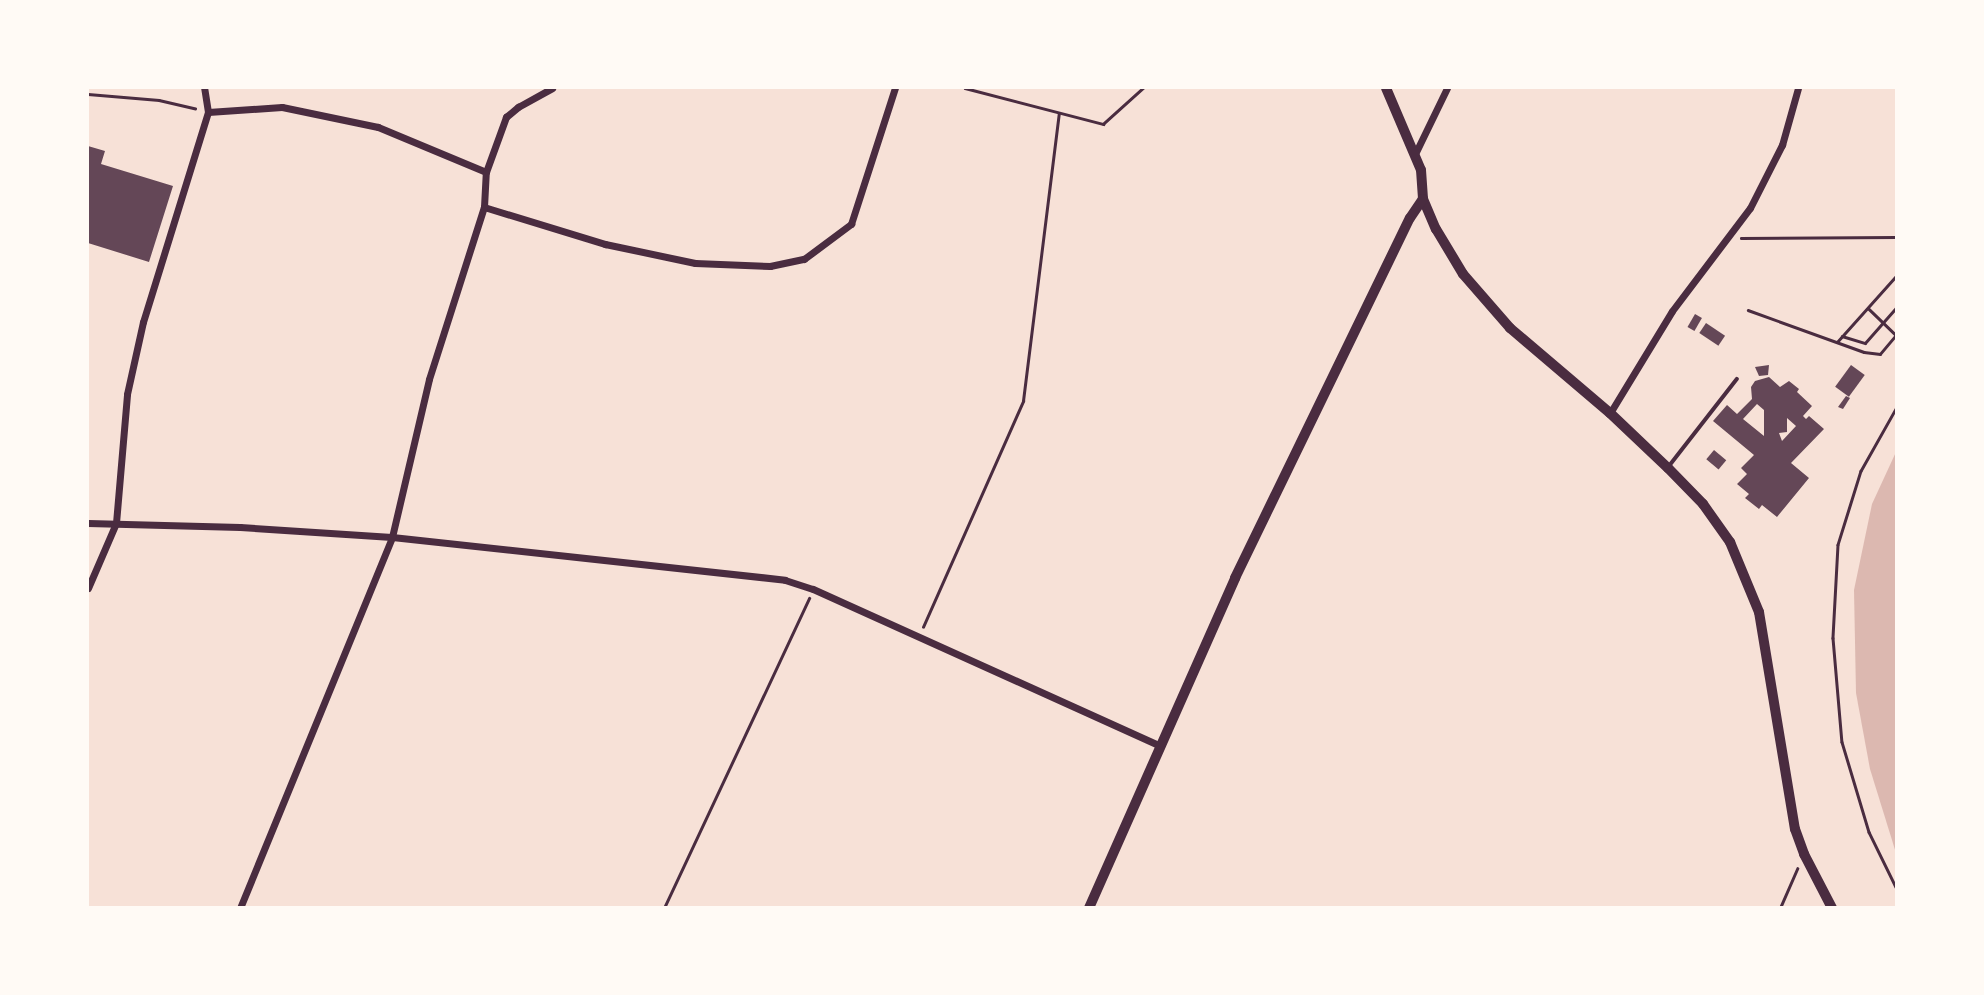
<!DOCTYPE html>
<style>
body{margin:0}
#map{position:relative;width:1984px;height:995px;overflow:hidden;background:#f7e1d7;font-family:Bitter,serif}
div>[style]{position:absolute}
.water>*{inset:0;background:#dcb8b0}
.building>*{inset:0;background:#644757;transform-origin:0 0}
.path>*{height:2.5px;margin:-1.25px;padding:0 1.25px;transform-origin:1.25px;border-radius:1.25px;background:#4a2c40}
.service>*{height:3.5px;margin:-1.75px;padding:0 1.75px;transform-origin:1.75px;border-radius:1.75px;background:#4a2c40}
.minor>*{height:7px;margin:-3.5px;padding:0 3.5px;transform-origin:3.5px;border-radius:3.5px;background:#4a2c40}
.tertiary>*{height:10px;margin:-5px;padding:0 5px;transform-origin:5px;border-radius:5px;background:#4a2c40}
span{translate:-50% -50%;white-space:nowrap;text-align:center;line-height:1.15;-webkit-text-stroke:5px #fffaf5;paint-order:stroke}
.frame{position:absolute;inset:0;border:89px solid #fffaf5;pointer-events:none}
</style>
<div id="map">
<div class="water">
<div style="clip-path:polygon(1896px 452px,1896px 853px,1870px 769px,1856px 693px,1854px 590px,1872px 504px)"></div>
</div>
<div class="building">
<div style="clip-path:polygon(88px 146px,105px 151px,101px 164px,173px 186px,149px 262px,88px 243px)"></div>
<div style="left:1695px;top:314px;width:8px;height:15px;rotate:30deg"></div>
<div style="left:1706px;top:323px;width:23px;height:12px;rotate:34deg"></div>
<div style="clip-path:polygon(1769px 365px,1768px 375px,1759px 376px,1755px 367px)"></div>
<div style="left:1851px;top:365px;width:17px;height:27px;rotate:36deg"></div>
<div style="clip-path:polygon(evenodd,1769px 377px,1780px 387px,1789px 381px,1799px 389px,1797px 392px,1812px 406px,1803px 416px,1806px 419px,1809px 416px,1824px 429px,1791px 463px,1809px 478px,1777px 517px,1762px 505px,1759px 509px,1745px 498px,1749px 494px,1737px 484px,1747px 474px,1741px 468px,1754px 455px,1713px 421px,1727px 405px,1737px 414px,1752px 399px,1751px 387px,1755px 381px,1769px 377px,1757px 404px,1764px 410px,1764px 436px,1743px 419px,1757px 404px,1769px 377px,1787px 418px,1796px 426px,1782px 441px,1779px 433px,1787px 432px,1787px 418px)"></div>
<div style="clip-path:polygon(1846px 396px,1850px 398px,1843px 409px,1838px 407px)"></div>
<div style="left:1714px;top:450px;width:16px;height:12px;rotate:40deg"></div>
</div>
<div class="path">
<div style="left:965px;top:88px;width:143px;rotate:14.6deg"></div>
<div style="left:1103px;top:124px;width:54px;rotate:-42deg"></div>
<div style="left:88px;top:94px;width:71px;rotate:4.8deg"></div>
<div style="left:159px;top:100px;width:37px;rotate:13deg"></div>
<div style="left:1741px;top:238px;width:155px;rotate:-0.4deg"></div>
<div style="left:1868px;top:308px;width:39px;rotate:44deg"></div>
<div style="left:1748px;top:310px;width:123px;rotate:19.9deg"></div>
<div style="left:1864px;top:352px;width:16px;rotate:7deg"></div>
<div style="left:1880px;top:354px;width:25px;rotate:-50deg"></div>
<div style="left:1842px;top:336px;width:24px;rotate:17deg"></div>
<div style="left:1865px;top:343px;width:47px;rotate:-48.5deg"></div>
<div style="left:1837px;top:342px;width:89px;rotate:-48.2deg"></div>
<div style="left:1896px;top:409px;width:71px;rotate:119.4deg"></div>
<div style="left:1861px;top:471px;width:77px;rotate:107.3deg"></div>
<div style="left:1838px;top:545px;width:93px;rotate:93.1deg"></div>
<div style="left:1833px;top:638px;width:104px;rotate:85.1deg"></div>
<div style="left:1842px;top:742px;width:94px;rotate:73.3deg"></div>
<div style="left:1869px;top:832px;width:61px;rotate:63.9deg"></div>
<div style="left:923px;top:627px;width:247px;rotate:-66.1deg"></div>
<div style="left:1023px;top:401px;width:289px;rotate:-82.9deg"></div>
<div style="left:664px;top:908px;width:342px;rotate:-64.9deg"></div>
<div style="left:1780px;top:908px;width:43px;rotate:-66.4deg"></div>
</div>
<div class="service">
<div style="left:1669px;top:466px;width:110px;rotate:-52deg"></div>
</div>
<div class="minor">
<div style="left:208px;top:112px;width:74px;rotate:-3.9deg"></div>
<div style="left:282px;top:107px;width:98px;rotate:11.8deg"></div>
<div style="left:378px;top:127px;width:117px;rotate:22.6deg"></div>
<div style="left:486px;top:172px;width:59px;rotate:-70deg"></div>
<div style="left:506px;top:117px;width:16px;rotate:-40deg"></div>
<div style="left:518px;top:107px;width:39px;rotate:-29deg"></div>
<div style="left:1415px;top:154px;width:73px;rotate:-64.1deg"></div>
<div style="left:484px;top:207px;width:127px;rotate:17deg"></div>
<div style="left:605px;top:244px;width:92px;rotate:11.9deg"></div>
<div style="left:695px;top:263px;width:75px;rotate:2.3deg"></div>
<div style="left:770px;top:266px;width:35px;rotate:-12deg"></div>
<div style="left:804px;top:259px;width:59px;rotate:-36.7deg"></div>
<div style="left:851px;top:224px;width:143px;rotate:-72.1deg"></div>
<div style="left:1610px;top:413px;width:119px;rotate:-58.7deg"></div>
<div style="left:1672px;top:311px;width:129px;rotate:-52.9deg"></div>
<div style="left:1750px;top:208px;width:71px;rotate:-63.1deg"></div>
<div style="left:1782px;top:145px;width:59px;rotate:-74.3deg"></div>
<div style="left:88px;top:523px;width:152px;rotate:1.5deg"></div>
<div style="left:240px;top:527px;width:152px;rotate:3.8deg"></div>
<div style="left:392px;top:537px;width:395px;rotate:6.2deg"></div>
<div style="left:785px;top:580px;width:29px;rotate:18deg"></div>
<div style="left:813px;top:589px;width:382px;rotate:24.3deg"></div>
<div style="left:88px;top:588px;width:71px;rotate:-66.7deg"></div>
<div style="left:116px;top:523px;width:129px;rotate:-85.1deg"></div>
<div style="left:127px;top:394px;width:74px;rotate:-77.5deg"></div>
<div style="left:143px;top:322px;width:220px;rotate:-72.8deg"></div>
<div style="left:208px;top:112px;width:24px;rotate:-99deg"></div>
<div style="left:240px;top:908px;width:401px;rotate:-67.7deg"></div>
<div style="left:392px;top:537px;width:162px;rotate:-76.8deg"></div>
<div style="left:429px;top:379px;width:181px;rotate:-72.3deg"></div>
<div style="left:484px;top:207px;width:35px;rotate:-87deg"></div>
</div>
<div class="tertiary">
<div style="left:1386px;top:88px;width:89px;rotate:66.9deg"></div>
<div style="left:1421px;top:170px;width:29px;rotate:86deg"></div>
<div style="left:1423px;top:199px;width:33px;rotate:67deg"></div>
<div style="left:1436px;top:229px;width:52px;rotate:59deg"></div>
<div style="left:1463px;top:274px;width:72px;rotate:49deg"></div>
<div style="left:1510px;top:328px;width:131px;rotate:40.4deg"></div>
<div style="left:1610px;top:413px;width:80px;rotate:43.5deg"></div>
<div style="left:1668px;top:468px;width:50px;rotate:45.8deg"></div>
<div style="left:1703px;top:504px;width:47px;rotate:54.6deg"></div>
<div style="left:1730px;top:542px;width:76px;rotate:67.5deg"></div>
<div style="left:1759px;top:612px;width:220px;rotate:80.6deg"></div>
<div style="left:1795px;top:829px;width:27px;rotate:70deg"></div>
<div style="left:1804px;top:854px;width:61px;rotate:62.6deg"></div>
<div style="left:1089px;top:908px;width:361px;rotate:-66.1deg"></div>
<div style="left:1235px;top:578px;width:400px;rotate:-64.1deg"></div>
<div style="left:1410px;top:218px;width:23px;rotate:-56deg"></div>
</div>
<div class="frame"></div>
</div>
